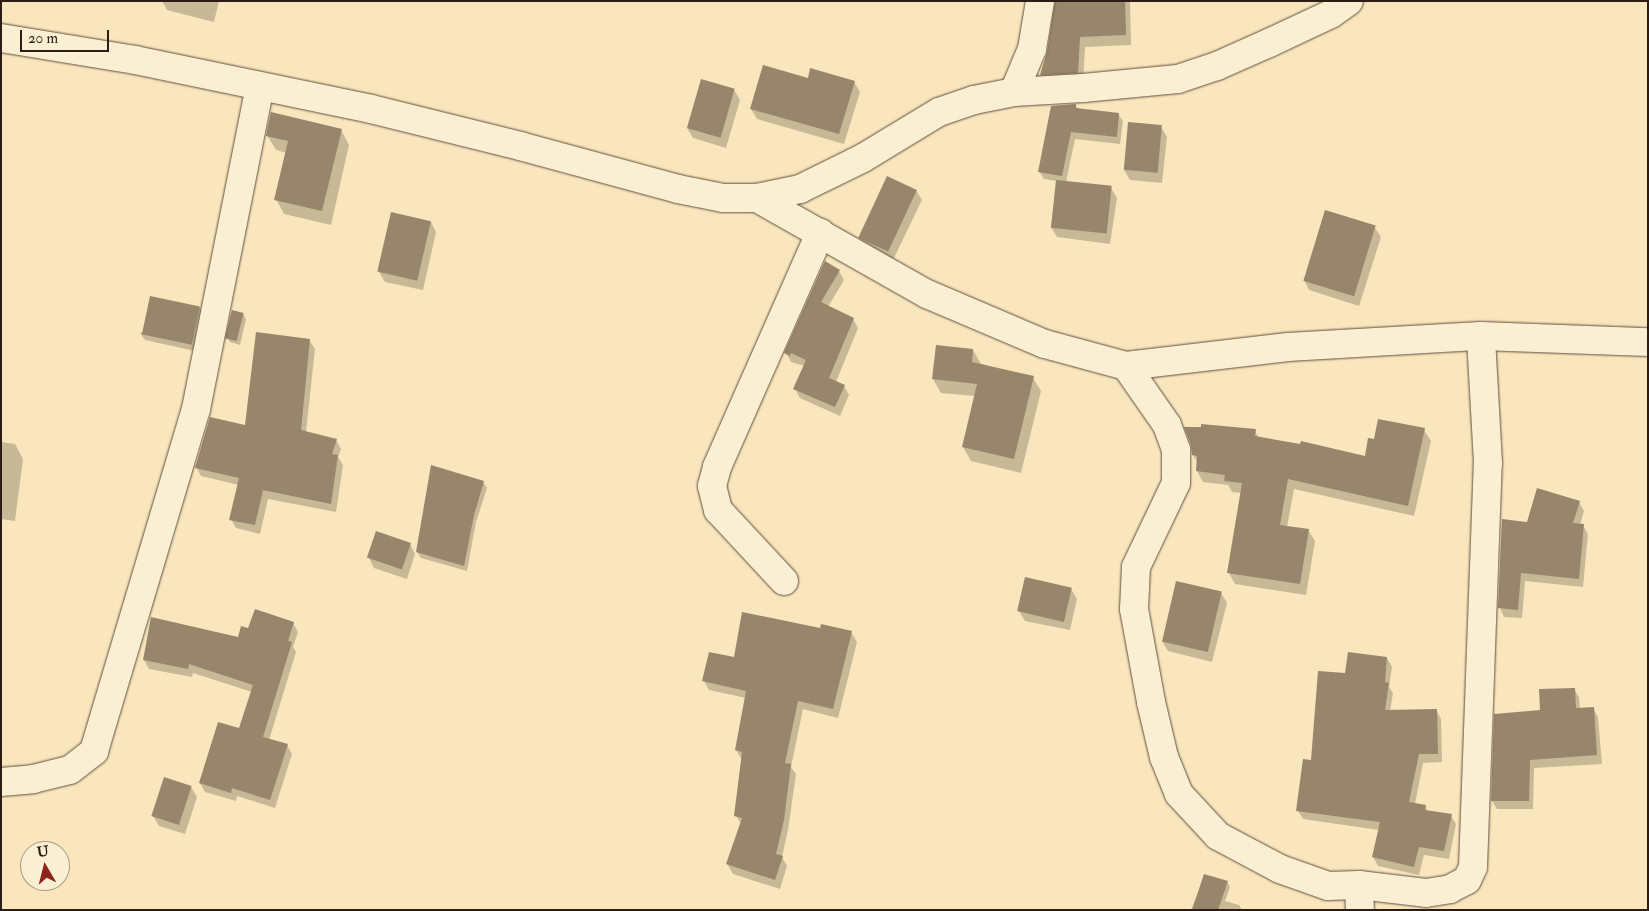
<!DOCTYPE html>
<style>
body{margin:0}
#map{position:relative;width:1649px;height:911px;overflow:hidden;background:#f9e6bc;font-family:"IM FELL Double Pica",serif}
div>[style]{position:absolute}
.shadow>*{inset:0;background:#0003}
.building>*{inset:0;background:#97856c;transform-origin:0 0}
.roads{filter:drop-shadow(0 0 1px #5f4e3f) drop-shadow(0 0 1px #5f4e3f)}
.minor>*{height:28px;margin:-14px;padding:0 14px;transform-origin:14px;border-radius:14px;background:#fbefd3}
span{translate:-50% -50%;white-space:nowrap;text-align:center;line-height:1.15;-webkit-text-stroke:5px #fbefd3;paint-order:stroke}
.frame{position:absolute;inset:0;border:2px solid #2c1c15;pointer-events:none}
.north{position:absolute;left:20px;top:841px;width:50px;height:50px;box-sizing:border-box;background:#fbefd3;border:1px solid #a89b87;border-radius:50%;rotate:352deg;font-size:14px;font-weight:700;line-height:20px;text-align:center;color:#2c1c15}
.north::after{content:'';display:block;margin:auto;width:18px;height:22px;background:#8f2418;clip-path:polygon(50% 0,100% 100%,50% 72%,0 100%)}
.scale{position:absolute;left:20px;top:30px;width:89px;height:22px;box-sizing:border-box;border:2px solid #2c1c15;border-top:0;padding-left:6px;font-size:15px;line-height:18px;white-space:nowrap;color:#2c1c15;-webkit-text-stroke:4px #fbefd3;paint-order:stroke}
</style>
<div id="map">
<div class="shadow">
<div style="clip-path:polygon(162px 1px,219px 1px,214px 22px,167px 10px)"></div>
<div style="clip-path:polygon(1056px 1px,1130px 1px,1131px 45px,1085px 47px,1083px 82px,1047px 84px,1041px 75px,1049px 52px)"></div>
<div style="clip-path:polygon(809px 79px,854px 82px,860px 92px,844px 144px,757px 119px,751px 109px)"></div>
<div style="clip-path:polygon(734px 90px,740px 100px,726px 148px,693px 138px,687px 128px)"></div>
<div style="clip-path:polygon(1075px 105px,1078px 109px,1118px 114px,1123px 121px,1120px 144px,1075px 139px,1066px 182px,1111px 188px,1117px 198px,1110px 244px,1057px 237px,1051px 227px,1057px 181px,1044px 179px,1039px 171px)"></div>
<div style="clip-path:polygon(1161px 127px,1167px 137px,1162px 183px,1130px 180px,1124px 170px)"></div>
<div style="clip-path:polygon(341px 130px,349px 145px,331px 225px,284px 214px,276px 199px,287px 153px,276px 150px,267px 135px)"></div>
<div style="clip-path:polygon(916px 190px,922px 200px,893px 260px,865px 247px,859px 237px)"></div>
<div style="clip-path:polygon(431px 222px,436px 232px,423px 290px,385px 282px,379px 272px)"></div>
<div style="clip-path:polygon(1375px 228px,1381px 237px,1359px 306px,1309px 290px,1304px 280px)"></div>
<div style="clip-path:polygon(839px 271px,844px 280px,828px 307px,853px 319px,858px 328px,836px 382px,844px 386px,849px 395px,840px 416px,800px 398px,795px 389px,805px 366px,791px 362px,786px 353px)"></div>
<div style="clip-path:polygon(200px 308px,204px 315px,195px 351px,145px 340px,140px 333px)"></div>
<div style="clip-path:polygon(243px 314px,246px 319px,240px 345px,230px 342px,227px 338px)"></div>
<div style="clip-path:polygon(309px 340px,315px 349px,306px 432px,336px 440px,341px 449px,338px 457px,343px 465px,336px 512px,268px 499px,260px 534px,236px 528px,231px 519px,239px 485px,201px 476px,196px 467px,246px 426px)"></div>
<div style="clip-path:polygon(937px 347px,973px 350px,981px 364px,1033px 378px,1041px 391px,1021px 473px,971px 461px,963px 447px,975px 396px,941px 393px,933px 379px)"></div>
<div style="clip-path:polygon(1424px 430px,1431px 441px,1414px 516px,1294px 489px,1287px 527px,1308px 530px,1315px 541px,1306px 595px,1235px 584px,1229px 573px,1242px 493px,1232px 492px,1228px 485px,1203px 482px,1197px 471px,1198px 463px,1193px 455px,1255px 431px,1259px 438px,1366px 457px,1375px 440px)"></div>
<div style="clip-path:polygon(1px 442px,15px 444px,23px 459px,15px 521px,1px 519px)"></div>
<div style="clip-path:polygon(483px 482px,487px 488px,476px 522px,467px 571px,421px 558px,417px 552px)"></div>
<div style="clip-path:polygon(1579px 502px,1584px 511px,1580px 525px,1583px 525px,1588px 534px,1583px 587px,1525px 581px,1522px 618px,1504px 617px,1500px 608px,1528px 523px)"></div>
<div style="clip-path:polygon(410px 544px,415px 554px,407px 579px,374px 568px,369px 558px)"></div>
<div style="clip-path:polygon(1071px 589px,1077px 599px,1070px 630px,1025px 621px,1019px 611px)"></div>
<div style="clip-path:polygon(1221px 593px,1227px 603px,1212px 662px,1168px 651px,1162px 641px)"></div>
<div style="clip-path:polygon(152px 618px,239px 638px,249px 630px,293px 623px,298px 632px,293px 647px,296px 652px,269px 740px,287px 745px,292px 754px,275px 808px,237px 796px,236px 801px,205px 792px,200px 783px,240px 730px,252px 692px,193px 673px,192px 677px,149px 669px,144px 660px)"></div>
<div style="clip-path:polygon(821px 629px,851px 632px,857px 642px,838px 718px,803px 709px,791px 767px,796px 774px,788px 830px,782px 857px,787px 866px,780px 889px,733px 874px,727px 864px,741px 824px,736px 816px,742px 760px,736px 750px,746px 698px,709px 690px,704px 681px,735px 658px)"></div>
<div style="clip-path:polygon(1387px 658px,1392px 667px,1389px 687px,1393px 693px,1390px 711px,1436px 710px,1441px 719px,1442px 762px,1423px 763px,1415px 804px,1425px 806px,1428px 812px,1451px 816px,1456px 824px,1449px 859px,1424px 855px,1419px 875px,1378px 866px,1373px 857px,1379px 830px,1303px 819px,1298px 811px,1312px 762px,1346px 674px)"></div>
<div style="clip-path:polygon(1574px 689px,1579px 697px,1580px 709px,1593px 708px,1598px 717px,1602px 764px,1534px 768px,1533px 809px,1497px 809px,1492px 801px,1541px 712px)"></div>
<div style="clip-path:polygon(191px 787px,197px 797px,185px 834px,159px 826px,153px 816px)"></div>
<div style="clip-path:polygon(1205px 875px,1227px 882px,1230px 887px,1225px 901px,1239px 905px,1242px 910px,1191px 910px)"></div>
</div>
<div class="building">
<div style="clip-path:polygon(1055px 1px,1125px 1px,1126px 35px,1080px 37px,1078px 73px,1040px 75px,1047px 52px)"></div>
<div style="clip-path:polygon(763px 65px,808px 78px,810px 68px,855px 81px,839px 134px,750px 109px)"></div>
<div style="left:701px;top:79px;width:35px;height:51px;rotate:16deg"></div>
<div style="clip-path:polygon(1076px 104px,1076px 108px,1119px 113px,1117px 137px,1071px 132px,1062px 176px,1038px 172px,1051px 106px)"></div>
<div style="clip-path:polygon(271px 112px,342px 129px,322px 211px,274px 200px,288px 141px,266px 136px)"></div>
<div style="left:1128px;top:122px;width:34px;height:48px;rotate:5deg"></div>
<div style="left:887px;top:176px;width:33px;height:68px;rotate:25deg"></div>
<div style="left:1056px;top:180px;width:56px;height:48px;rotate:6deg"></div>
<div style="left:1325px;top:210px;width:53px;height:74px;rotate:17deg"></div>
<div style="left:391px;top:212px;width:41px;height:61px;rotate:13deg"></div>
<div style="clip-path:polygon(825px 261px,840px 270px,821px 302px,854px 318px,829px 378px,845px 385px,835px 407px,793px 389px,806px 360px,791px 353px,790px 356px,784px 353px)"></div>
<div style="left:150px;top:296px;width:51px;height:39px;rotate:12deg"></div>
<div style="left:232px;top:310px;width:12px;height:29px;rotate:14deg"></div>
<div style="clip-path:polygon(256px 332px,310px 339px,301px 430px,337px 439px,332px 454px,338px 455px,331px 504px,263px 490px,255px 525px,229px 520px,239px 478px,195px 468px,210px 417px,245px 425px)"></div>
<div style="clip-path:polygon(936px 345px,973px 349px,972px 362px,1034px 376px,1014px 459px,962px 447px,977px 384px,932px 379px)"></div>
<div style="clip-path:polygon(1378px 419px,1425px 428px,1408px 506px,1288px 479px,1280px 525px,1309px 529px,1300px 584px,1227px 573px,1242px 483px,1224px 481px,1225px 475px,1196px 471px,1197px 456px,1192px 455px,1191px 445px,1184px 427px,1201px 427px,1201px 424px,1256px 429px,1255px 436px,1300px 444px,1301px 441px,1365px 456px,1368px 438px,1374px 439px)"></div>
<div style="clip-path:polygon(431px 465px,484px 481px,474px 515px,464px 566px,416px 552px)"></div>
<div style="clip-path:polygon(1537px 488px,1580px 501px,1573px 523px,1584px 524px,1579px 579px,1521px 573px,1518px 610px,1498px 608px,1502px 519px,1527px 522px)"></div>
<div style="left:376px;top:531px;width:37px;height:28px;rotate:19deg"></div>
<div style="left:1025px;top:577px;width:48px;height:35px;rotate:13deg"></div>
<div style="left:1176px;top:581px;width:47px;height:62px;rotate:13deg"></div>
<div style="clip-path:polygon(255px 609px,294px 622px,288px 641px,292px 642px,263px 737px,288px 744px,270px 800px,232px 788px,231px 793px,199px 783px,218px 722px,239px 728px,253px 685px,189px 664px,188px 669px,143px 660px,151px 617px,238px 637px,241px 626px,248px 628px)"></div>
<div style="clip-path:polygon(742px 612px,820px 628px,821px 624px,852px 631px,833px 709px,798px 701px,785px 763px,791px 764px,784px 820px,776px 854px,783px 856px,775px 880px,726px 864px,742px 818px,734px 816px,742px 752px,735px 750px,746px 691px,702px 681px,709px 652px,734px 657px)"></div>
<div style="clip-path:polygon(1348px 652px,1387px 657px,1385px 682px,1389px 683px,1385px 710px,1437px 709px,1438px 754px,1419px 754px,1409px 802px,1426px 805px,1425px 810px,1452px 814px,1444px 851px,1419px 847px,1414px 867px,1372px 857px,1380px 822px,1296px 811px,1303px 759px,1311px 760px,1318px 671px,1345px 673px)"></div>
<div style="clip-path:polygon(1575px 688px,1576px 708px,1594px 707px,1597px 755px,1530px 760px,1529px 801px,1491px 801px,1494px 714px,1540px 710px,1539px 689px)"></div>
<div style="left:164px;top:777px;width:29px;height:41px;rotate:18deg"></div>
<div style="clip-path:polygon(1204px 874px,1228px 881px,1218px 910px,1192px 910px)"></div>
</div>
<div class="roads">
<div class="minor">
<div style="left:1px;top:38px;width:136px;rotate:9.3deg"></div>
<div style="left:135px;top:60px;width:241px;rotate:11.7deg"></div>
<div style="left:371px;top:109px;width:154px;rotate:13.9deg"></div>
<div style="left:520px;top:146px;width:164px;rotate:15.2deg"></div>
<div style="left:678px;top:189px;width:46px;rotate:11.3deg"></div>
<div style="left:723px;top:198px;width:34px"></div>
<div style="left:757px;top:198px;width:44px;rotate:-11.8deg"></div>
<div style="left:800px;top:189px;width:70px;rotate:-26.2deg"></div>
<div style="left:863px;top:158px;width:89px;rotate:-31.2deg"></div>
<div style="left:939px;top:112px;width:37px;rotate:-19deg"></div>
<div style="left:974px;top:100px;width:41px;rotate:-11.3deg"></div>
<div style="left:1014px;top:92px;width:69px;rotate:-3.3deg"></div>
<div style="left:1083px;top:88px;width:95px;rotate:-5.4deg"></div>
<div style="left:1178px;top:79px;width:41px;rotate:-18.4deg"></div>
<div style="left:1217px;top:66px;width:57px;rotate:-23.9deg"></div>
<div style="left:1269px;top:43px;width:68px;rotate:-25.1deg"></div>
<div style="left:1331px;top:14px;width:22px;rotate:-36deg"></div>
<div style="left:1014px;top:92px;width:47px;rotate:-67.3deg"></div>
<div style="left:1032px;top:49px;width:49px;rotate:-80.5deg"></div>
<div style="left:757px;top:198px;width:195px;rotate:29.5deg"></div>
<div style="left:927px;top:294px;width:128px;rotate:23deg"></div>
<div style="left:1045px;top:344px;width:84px;rotate:15.2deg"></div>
<div style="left:1126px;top:366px;width:163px;rotate:-6.7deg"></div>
<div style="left:1288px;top:347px;width:193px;rotate:-3.3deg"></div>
<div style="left:1481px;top:336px;width:167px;rotate:2.1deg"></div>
<div style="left:1126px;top:366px;width:72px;rotate:55.2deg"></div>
<div style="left:1167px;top:425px;width:27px;rotate:70deg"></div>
<div style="left:1176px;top:450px;width:33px;rotate:90deg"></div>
<div style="left:1176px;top:483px;width:93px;rotate:115.5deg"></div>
<div style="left:1136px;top:567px;width:42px;rotate:92.7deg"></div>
<div style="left:1134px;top:609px;width:95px;rotate:79.6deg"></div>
<div style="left:1151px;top:702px;width:57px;rotate:76.7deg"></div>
<div style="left:1164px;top:757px;width:40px;rotate:68deg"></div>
<div style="left:1179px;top:794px;width:57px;rotate:47.1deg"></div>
<div style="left:1218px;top:836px;width:70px;rotate:28deg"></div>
<div style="left:1280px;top:869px;width:51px;rotate:19.5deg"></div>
<div style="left:1328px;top:886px;width:31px;rotate:-2deg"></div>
<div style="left:1359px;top:885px;width:25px;rotate:88deg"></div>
<div style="left:784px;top:581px;width:97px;rotate:-132.9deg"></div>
<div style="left:718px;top:510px;width:25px;rotate:-104deg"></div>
<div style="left:712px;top:486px;width:20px;rotate:-75deg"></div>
<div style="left:717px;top:467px;width:256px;rotate:-66.2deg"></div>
<div style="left:1px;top:782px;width:32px;rotate:-5deg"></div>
<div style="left:33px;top:779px;width:38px;rotate:-14deg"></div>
<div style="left:70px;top:770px;width:31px;rotate:-38deg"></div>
<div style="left:94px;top:751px;width:357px;rotate:-73.4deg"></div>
<div style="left:196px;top:409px;width:329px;rotate:-78.8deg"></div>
<div style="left:1359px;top:885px;width:67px;rotate:6.8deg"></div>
<div style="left:1426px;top:893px;width:24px;rotate:-9deg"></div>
<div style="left:1450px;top:889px;width:19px;rotate:-28deg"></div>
<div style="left:1467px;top:880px;width:14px;rotate:-65deg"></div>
<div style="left:1473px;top:867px;width:404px;rotate:-87.9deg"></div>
<div style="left:1488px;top:463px;width:127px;rotate:-93.2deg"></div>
</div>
</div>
<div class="frame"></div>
<div class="north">U</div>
<div class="scale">20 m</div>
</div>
